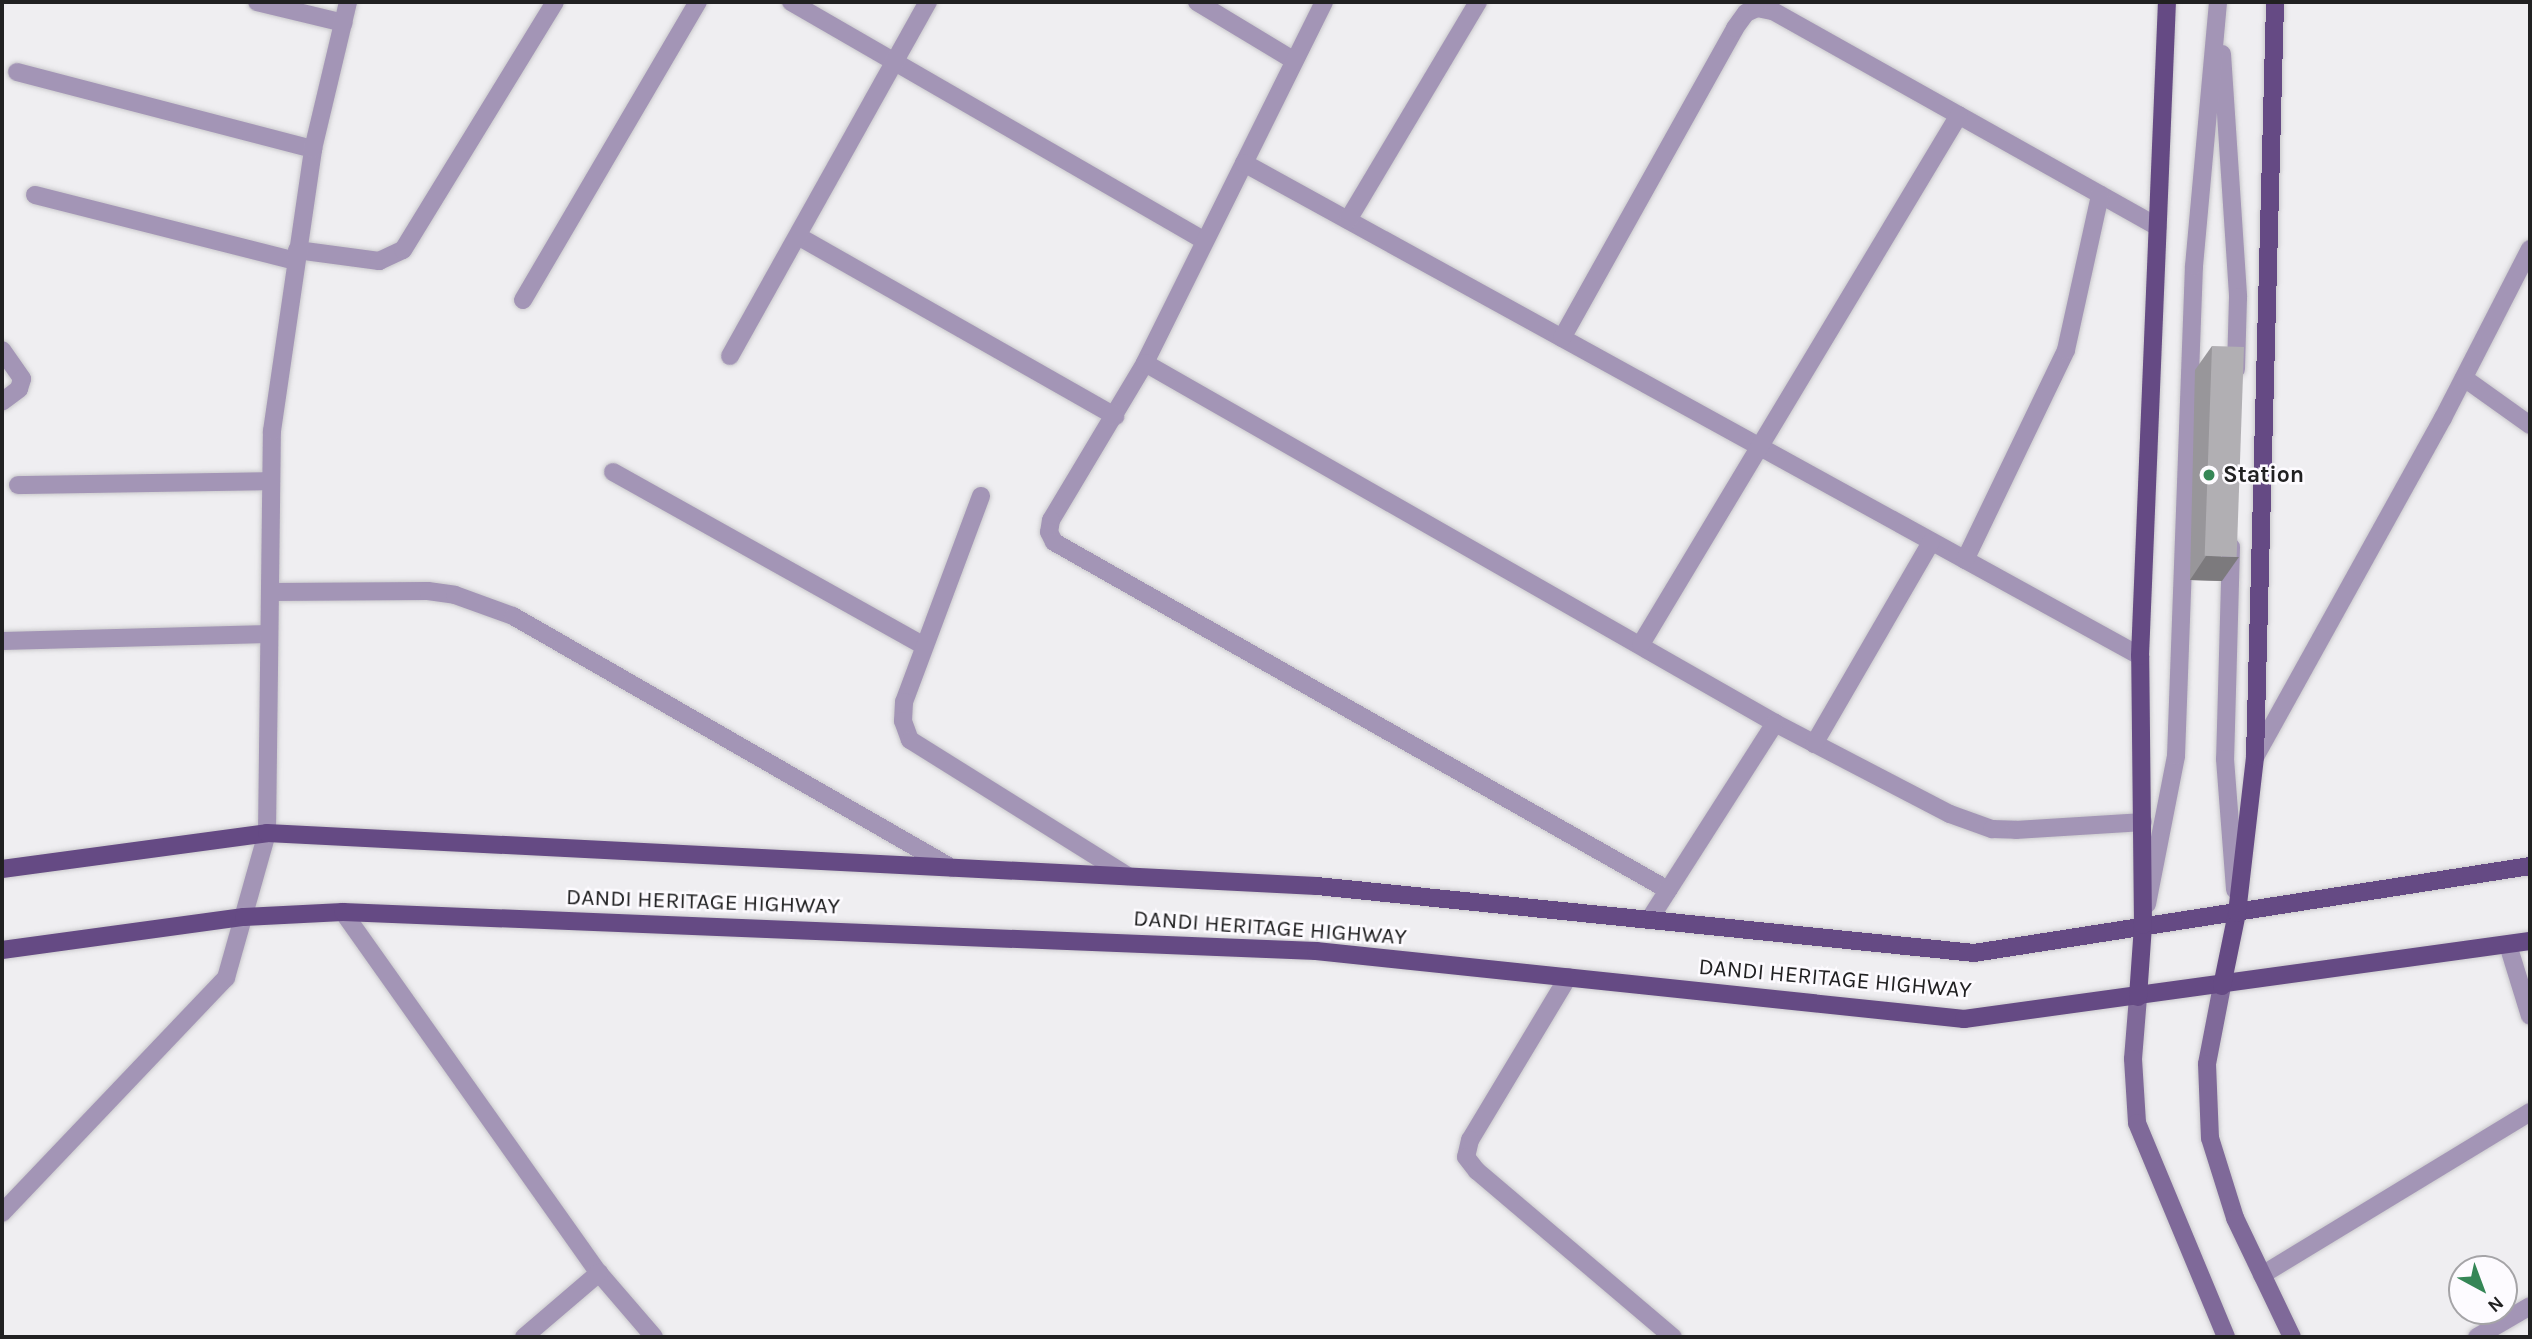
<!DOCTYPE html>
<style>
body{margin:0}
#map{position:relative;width:2532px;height:1339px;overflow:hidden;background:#efeef1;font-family:Karla,sans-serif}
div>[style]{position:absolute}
.roads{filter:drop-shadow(0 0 2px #cac9cc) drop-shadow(0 0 2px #cac9cc)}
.service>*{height:18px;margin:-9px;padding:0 9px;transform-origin:9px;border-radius:9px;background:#a395b6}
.minor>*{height:18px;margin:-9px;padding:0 9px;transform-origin:9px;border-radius:9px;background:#a395b6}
.tertiary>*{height:18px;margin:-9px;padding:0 9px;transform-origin:9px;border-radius:9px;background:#a395b6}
.secondary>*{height:18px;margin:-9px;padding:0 9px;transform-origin:9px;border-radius:9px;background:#7f6999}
.primary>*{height:18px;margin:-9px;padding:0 9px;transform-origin:9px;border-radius:9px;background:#654a84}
.wall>*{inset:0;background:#98969a}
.shaded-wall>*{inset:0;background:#7c7a7d}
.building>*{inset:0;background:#b1afb3;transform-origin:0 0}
.dots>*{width:19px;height:19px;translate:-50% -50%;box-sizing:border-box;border:4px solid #fdfbff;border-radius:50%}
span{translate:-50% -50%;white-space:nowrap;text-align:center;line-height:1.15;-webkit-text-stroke:5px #fdfbff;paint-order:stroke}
.poi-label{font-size:23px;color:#212122;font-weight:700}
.left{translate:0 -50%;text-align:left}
.street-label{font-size:23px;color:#212122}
.frame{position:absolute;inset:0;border:4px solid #212122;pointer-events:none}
.north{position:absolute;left:2448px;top:1255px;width:70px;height:70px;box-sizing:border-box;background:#fdfbff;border:2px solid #a5a4a7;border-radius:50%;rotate:139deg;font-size:19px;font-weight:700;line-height:28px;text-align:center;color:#212122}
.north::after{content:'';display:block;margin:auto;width:24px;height:32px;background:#358656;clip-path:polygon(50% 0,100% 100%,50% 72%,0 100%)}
</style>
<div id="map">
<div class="roads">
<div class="service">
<div style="left:2222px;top:54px;width:244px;rotate:86.2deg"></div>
<div style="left:2238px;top:297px;width:72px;rotate:91.6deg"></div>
<div style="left:2231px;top:547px;width:212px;rotate:91.6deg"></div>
<div style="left:2225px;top:759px;width:131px;rotate:85.6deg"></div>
<div style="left:2147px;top:904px;width:151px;rotate:-78.9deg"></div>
<div style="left:2176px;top:756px;width:490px;rotate:-87.9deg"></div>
<div style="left:2194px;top:266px;width:265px;rotate:-84.8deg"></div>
</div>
<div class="minor">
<div style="left:257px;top:2px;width:89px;rotate:13.6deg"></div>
<div style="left:791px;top:2px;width:477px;rotate:30deg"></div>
<div style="left:1197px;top:2px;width:112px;rotate:31.1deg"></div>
<div style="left:1324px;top:2px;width:403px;rotate:116.4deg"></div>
<div style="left:1145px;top:363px;width:183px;rotate:120.9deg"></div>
<div style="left:1051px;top:520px;width:12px;rotate:99deg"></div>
<div style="left:1049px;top:532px;width:11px;rotate:63deg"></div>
<div style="left:1054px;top:542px;width:706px;rotate:29.54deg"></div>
<div style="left:17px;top:72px;width:306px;rotate:14.6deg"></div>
<div style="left:1244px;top:163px;width:1023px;rotate:28.82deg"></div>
<div style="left:35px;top:195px;width:268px;rotate:14.2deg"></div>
<div style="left:1348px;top:220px;width:254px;rotate:-59.2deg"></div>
<div style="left:798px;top:236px;width:365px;rotate:29.6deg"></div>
<div style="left:297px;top:250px;width:83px;rotate:7.6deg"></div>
<div style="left:379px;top:261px;width:26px;rotate:-25deg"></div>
<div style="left:403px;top:250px;width:291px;rotate:-58.5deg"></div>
<div style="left:523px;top:300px;width:346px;rotate:-59.6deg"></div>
<div style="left:1562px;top:338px;width:355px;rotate:-60.8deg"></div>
<div style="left:1735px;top:28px;width:19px;rotate:-54deg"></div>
<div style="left:1746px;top:13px;width:12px;rotate:-24deg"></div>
<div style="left:1757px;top:8px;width:16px;rotate:11deg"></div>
<div style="left:1773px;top:11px;width:441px;rotate:29.3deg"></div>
<div style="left:2px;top:350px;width:35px;rotate:55deg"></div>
<div style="left:22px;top:379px;width:10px;rotate:107deg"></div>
<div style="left:19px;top:389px;width:21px;rotate:143deg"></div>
<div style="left:730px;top:356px;width:406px;rotate:-60.8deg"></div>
<div style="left:1145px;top:363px;width:726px;rotate:29.74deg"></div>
<div style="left:1775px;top:723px;width:197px;rotate:27.5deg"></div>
<div style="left:1950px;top:814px;width:45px;rotate:19.7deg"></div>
<div style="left:1992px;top:829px;width:24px;rotate:2deg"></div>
<div style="left:2016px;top:830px;width:127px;rotate:-3.6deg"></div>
<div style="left:2464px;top:378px;width:81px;rotate:35.5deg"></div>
<div style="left:613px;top:472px;width:356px;rotate:29.2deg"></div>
<div style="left:18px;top:485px;width:253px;rotate:-0.9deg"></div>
<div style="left:981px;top:496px;width:220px;rotate:110.5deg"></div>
<div style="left:904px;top:702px;width:19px;rotate:93deg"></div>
<div style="left:903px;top:721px;width:20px;rotate:70deg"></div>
<div style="left:910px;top:740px;width:257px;rotate:32deg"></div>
<div style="left:1965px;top:560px;width:233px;rotate:-64.3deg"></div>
<div style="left:2066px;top:350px;width:159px;rotate:-77.6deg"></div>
<div style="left:270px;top:592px;width:158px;rotate:-0.4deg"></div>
<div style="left:428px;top:591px;width:27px;rotate:8deg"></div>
<div style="left:455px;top:595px;width:62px;rotate:19.9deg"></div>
<div style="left:513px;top:616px;width:506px;rotate:29.86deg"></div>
<div style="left:2px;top:641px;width:267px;rotate:-1.5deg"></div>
<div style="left:1641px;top:644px;width:617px;rotate:-58.99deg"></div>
<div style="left:1814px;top:744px;width:233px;rotate:-59.9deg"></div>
<div style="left:2255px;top:757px;width:388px;rotate:-61deg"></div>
<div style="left:2443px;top:418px;width:190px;rotate:-62.8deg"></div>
<div style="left:343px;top:912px;width:443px;rotate:54.7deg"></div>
<div style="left:599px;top:1273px;width:84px;rotate:49.3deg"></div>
<div style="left:1649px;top:920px;width:234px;rotate:-57.4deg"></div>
<div style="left:2508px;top:945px;width:74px;rotate:72.8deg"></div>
<div style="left:1568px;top:977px;width:190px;rotate:121deg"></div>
<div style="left:1470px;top:1140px;width:17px;rotate:103deg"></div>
<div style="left:1466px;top:1157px;width:18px;rotate:52deg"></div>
<div style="left:1477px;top:1171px;width:257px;rotate:40.3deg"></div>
<div style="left:2262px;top:1275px;width:314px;rotate:-31.3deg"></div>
<div style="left:524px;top:1337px;width:99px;rotate:-40.5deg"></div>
<div style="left:2477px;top:1337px;width:61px;rotate:-30.3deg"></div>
</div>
<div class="tertiary">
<div style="left:2px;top:1213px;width:325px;rotate:-46.4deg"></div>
<div style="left:226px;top:978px;width:151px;rotate:-74.2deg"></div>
<div style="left:267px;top:833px;width:402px;rotate:-89.3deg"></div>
<div style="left:272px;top:431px;width:285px;rotate:-81.7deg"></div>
<div style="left:313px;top:149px;width:151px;rotate:-76.6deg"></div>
</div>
<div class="secondary">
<div style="left:2222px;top:986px;width:79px;rotate:100.9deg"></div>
<div style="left:2207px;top:1064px;width:74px;rotate:87.7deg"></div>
<div style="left:2210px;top:1138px;width:84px;rotate:72.6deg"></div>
<div style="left:2235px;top:1218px;width:132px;rotate:64.4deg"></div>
<div style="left:2138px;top:997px;width:62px;rotate:94.6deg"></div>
<div style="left:2133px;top:1059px;width:64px;rotate:86.4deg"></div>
<div style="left:2137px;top:1123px;width:232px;rotate:67.4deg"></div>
</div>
<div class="primary">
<div style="left:2px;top:869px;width:267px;rotate:-7.7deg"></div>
<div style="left:267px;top:833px;width:1051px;rotate:2.89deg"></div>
<div style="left:1317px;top:886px;width:660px;rotate:5.82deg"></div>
<div style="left:1974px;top:953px;width:563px;rotate:-8.89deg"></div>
<div style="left:2px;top:950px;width:244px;rotate:-7.8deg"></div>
<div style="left:244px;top:917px;width:99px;rotate:-2.9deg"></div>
<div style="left:343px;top:912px;width:974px;rotate:2.3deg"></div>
<div style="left:1316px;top:951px;width:652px;rotate:5.99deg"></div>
<div style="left:1964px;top:1019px;width:571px;rotate:-7.85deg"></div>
<div style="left:2222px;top:986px;width:75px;rotate:-78.4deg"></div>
<div style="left:2237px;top:913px;width:157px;rotate:-83.4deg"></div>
<div style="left:2255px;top:757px;width:755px;rotate:-88.48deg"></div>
<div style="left:2138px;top:997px;width:72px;rotate:-86deg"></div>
<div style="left:2143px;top:925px;width:269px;rotate:-90.6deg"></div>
<div style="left:2140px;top:656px;width:655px;rotate:-87.64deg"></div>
</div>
</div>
<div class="wall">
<div style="clip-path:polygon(2212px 346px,2222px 581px,2190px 580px,2195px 370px)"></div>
</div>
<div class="shaded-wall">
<div style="clip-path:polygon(2206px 556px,2239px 557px,2222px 581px,2190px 580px)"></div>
</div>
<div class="building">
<div style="left:2212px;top:346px;width:32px;height:210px;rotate:2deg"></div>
</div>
<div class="dots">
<div style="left:2209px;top:475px;background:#358656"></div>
</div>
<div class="poi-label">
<span class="left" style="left:2223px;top:475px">Station</span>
</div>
<div class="street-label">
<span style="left:703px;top:902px;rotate:2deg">DANDI HERITAGE HIGHWAY</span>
<span style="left:1270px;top:928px;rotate:4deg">DANDI HERITAGE HIGHWAY</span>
<span style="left:1835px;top:979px;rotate:5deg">DANDI HERITAGE HIGHWAY</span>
</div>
<div class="frame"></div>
<div class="north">N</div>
</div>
